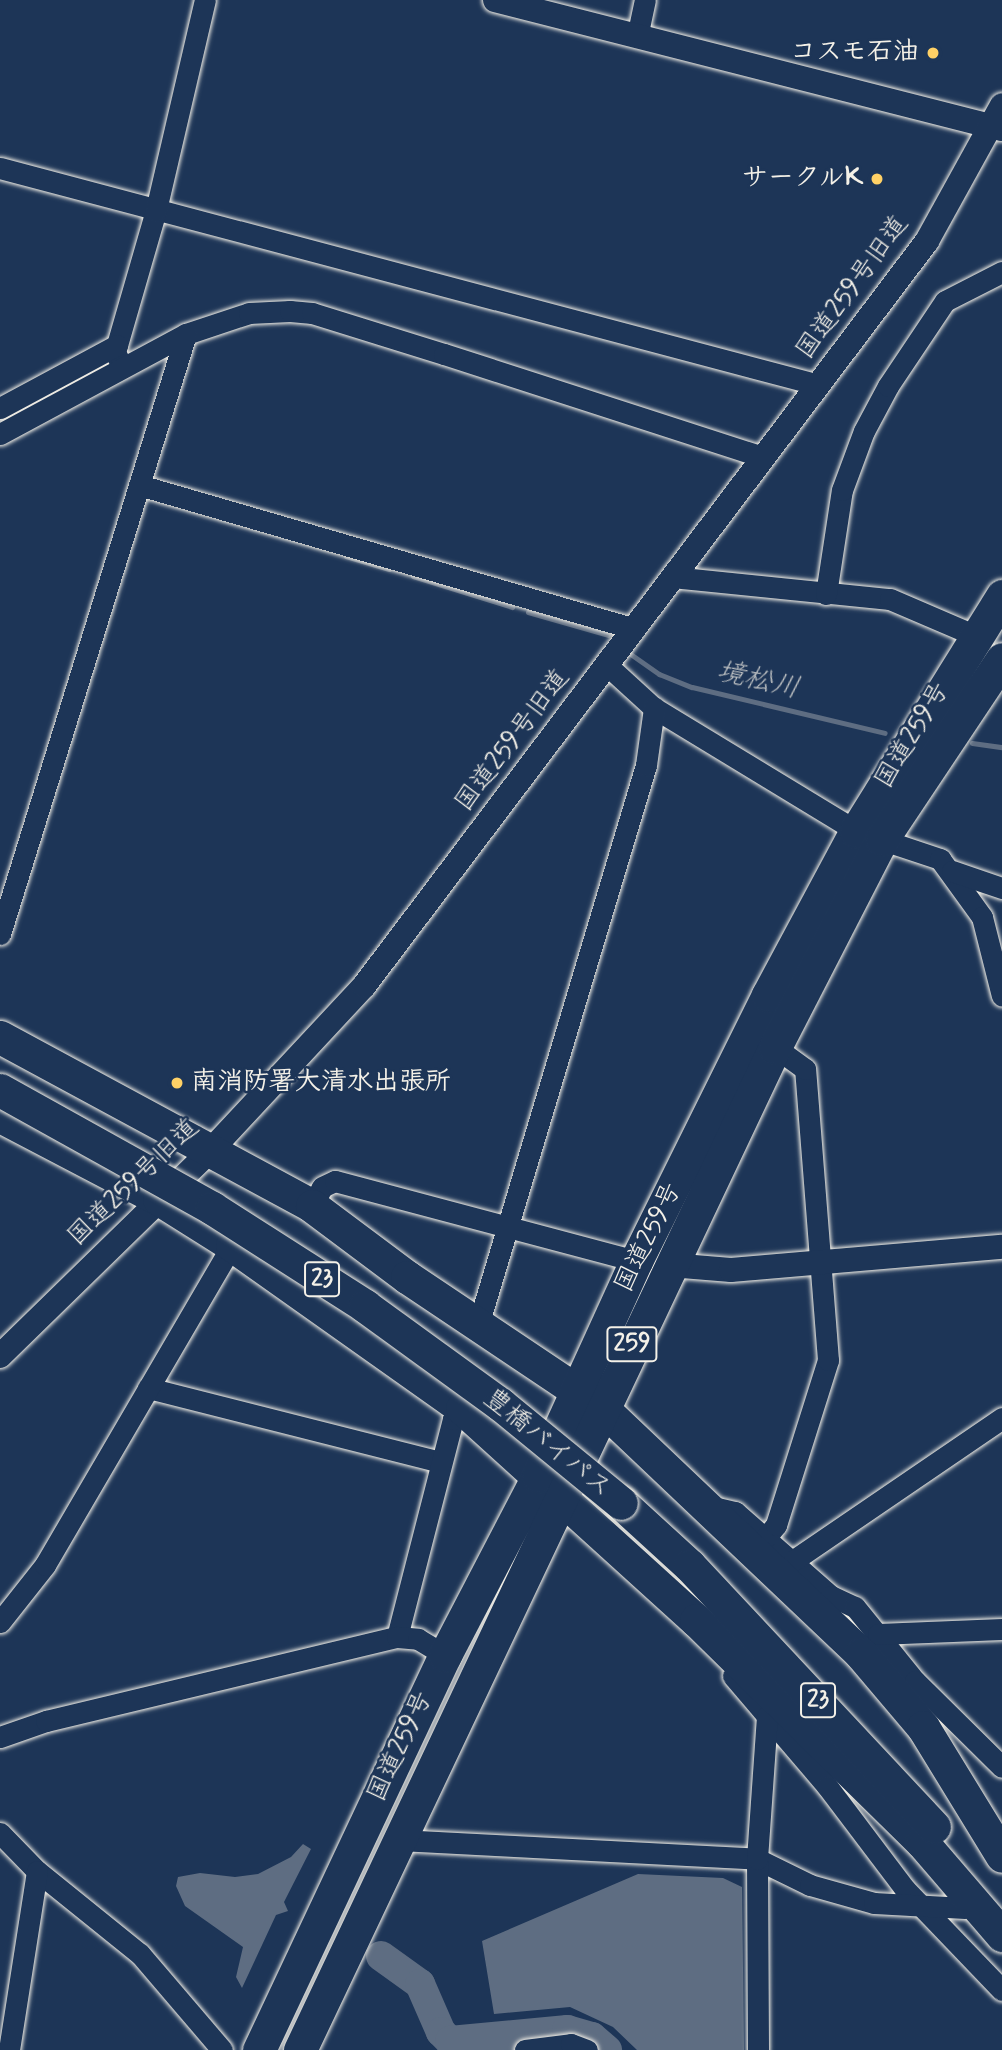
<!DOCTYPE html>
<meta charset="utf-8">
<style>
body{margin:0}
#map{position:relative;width:1002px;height:2050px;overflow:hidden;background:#1d3557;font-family:Mynerve,"Klee One",sans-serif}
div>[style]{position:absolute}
.water>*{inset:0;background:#5e6d82}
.stream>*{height:5px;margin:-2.5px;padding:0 2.5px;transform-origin:2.5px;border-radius:2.5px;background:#5e6d82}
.river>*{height:30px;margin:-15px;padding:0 15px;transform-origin:15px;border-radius:15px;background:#5e6d82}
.roads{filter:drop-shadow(0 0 2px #f4f1e8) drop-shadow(0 0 2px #f4f1e8)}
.minor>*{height:21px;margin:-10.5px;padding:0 10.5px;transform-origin:10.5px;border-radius:10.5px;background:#1d3557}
.tertiary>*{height:24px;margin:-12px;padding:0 12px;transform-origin:12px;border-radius:12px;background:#1d3557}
.trunk>*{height:33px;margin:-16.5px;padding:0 16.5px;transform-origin:16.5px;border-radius:16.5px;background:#1d3557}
.bridges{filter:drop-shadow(0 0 2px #f4f1e8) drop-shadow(0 0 2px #f4f1e8)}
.trunk-bridge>*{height:33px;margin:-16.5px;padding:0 16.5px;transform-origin:16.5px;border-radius:16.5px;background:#1d3557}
.dots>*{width:19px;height:19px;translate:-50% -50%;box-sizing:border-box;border:4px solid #1d3557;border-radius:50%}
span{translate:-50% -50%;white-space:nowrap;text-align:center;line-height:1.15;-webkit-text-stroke:5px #1d3557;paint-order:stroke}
.shield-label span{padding:2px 5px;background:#1d3557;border:2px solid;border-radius:5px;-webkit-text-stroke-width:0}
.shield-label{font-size:24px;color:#f4f1e8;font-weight:700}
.poi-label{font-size:26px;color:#f4f1e8;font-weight:700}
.right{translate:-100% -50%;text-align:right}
.left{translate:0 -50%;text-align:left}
.street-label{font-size:26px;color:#f4f1e8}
.water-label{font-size:28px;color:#c0c3c4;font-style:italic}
</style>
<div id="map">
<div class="water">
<div style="clip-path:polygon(303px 1844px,311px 1849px,284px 1902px,288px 1911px,276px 1915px,242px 1988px,236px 1977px,243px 1947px,185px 1906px,176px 1886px,178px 1877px,200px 1873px,235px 1877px,258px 1874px,291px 1857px)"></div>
<div style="clip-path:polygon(638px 1874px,723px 1878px,742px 1887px,744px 2050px,637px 2050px,613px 2027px,570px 2007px,494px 2014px,482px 1941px)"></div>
</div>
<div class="stream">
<div style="left:346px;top:556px;width:45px;rotate:16.8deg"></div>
<div style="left:413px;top:576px;width:104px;rotate:17.4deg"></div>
<div style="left:528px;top:612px;width:83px;rotate:16deg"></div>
<div style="left:629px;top:653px;width:37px;rotate:35deg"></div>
<div style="left:659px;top:674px;width:35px;rotate:22deg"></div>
<div style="left:692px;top:687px;width:198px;rotate:13.4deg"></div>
<div style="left:972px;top:743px;width:30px;rotate:8deg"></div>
</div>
<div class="river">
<div style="left:381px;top:1956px;width:48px;rotate:35.7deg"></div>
<div style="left:420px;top:1984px;width:52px;rotate:66.4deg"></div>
<div style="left:441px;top:2032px;width:13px;rotate:45deg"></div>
<div style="left:450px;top:2041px;width:118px;rotate:-5.4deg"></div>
<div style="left:567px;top:2030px;width:26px;rotate:16deg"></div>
<div style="left:592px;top:2037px;width:20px;rotate:41deg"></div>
</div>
<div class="roads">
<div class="minor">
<div style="left:637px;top:37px;width:38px;rotate:-78deg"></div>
<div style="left:0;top:168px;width:847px;rotate:14.84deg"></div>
<div style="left:122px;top:366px;width:16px;rotate:-117deg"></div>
<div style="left:115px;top:352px;width:148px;rotate:-73.9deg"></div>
<div style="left:156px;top:210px;width:216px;rotate:-76.9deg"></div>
<div style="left:0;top:408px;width:133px;rotate:-28.3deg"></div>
<div style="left:0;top:434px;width:211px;rotate:-28.3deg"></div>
<div style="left:186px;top:334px;width:66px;rotate:-18.4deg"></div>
<div style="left:249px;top:313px;width:41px;rotate:-2.8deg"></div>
<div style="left:290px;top:311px;width:22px;rotate:5deg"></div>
<div style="left:312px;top:313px;width:138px;rotate:17.3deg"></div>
<div style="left:444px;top:354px;width:335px;rotate:17.9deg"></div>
<div style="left:139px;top:485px;width:516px;rotate:16.19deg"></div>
<div style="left:672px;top:577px;width:219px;rotate:5.8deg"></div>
<div style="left:890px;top:599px;width:91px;rotate:23.2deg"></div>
<div style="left:826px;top:594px;width:105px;rotate:-81.3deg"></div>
<div style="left:842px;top:490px;width:63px;rotate:-69.6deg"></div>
<div style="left:864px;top:431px;width:51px;rotate:-61.9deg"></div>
<div style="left:888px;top:386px;width:102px;rotate:-56.2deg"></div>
<div style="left:945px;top:301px;width:64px;rotate:-27deg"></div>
<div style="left:608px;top:666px;width:62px;rotate:42.4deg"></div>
<div style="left:654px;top:708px;width:237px;rotate:31.3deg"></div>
<div style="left:856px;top:831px;width:89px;rotate:18.4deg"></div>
<div style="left:940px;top:859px;width:72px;rotate:54.1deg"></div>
<div style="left:982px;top:917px;width:81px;rotate:75.8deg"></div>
<div style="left:952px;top:871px;width:53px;rotate:18.8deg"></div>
<div style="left:0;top:934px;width:628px;rotate:-72.78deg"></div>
<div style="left:312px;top:1206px;width:21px;rotate:-62deg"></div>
<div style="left:322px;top:1187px;width:14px;rotate:-25deg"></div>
<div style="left:335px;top:1181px;width:311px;rotate:14.9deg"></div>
<div style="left:479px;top:1322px;width:581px;rotate:-73.31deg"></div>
<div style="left:646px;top:765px;width:58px;rotate:-82deg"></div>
<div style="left:148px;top:1388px;width:302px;rotate:14.2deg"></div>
<div style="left:713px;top:1507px;width:23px;rotate:13deg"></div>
<div style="left:735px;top:1512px;width:128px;rotate:41.2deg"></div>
<div style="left:831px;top:1596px;width:26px;rotate:25deg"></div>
<div style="left:855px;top:1607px;width:95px;rotate:51deg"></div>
<div style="left:915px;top:1681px;width:122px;rotate:44.7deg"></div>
<div style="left:766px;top:1537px;width:16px;rotate:-50deg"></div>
<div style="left:776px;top:1525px;width:173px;rotate:-72.5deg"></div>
<div style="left:828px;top:1360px;width:292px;rotate:-94.5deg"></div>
<div style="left:805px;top:1069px;width:37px;rotate:-144deg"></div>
<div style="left:794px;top:1560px;width:252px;rotate:-34.3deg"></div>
<div style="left:0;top:1622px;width:73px;rotate:-51.7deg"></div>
<div style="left:45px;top:1565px;width:371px;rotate:-59.7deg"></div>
<div style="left:878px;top:1634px;width:124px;rotate:-2.3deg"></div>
<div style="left:397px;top:1637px;width:225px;rotate:-75.6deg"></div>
<div style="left:453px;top:1419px;width:14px;rotate:-51deg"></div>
<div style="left:733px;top:1676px;width:145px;rotate:49.5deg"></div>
<div style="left:827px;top:1786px;width:129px;rotate:52.9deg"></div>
<div style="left:905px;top:1889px;width:140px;rotate:46.2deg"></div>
<div style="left:0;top:1737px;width:49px;rotate:-19.2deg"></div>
<div style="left:46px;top:1721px;width:361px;rotate:-13.5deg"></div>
<div style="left:397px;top:1637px;width:21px;rotate:5deg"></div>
<div style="left:418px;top:1639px;width:31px;rotate:31deg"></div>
<div style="left:0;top:1833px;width:53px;rotate:45.8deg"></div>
<div style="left:37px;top:1871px;width:132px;rotate:38.9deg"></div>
<div style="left:140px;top:1954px;width:126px;rotate:49.5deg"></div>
<div style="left:400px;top:1840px;width:358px;rotate:3deg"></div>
<div style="left:757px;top:1859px;width:59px;rotate:26.1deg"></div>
<div style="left:810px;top:1885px;width:66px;rotate:15.7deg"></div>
<div style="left:874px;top:1903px;width:91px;rotate:3.1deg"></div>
<div style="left:9px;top:2050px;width:181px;rotate:-81.1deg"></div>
<div style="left:525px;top:2050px;width:46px;rotate:-7.4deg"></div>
<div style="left:571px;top:2044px;width:17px;rotate:21deg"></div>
<div style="left:758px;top:2050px;width:191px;rotate:-90.3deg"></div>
<div style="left:757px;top:1859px;width:143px;rotate:-86deg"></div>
</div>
<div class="tertiary">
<div style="left:495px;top:0;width:523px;rotate:14.28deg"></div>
<div style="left:670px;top:1265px;width:61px;rotate:4.7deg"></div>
<div style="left:731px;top:1270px;width:272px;rotate:-4.9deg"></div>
<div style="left:0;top:1356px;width:296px;rotate:-44.3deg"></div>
<div style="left:212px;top:1149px;width:223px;rotate:-47deg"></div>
<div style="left:364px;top:986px;width:934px;rotate:-52.92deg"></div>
<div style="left:927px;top:241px;width:155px;rotate:-61.1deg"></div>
</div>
<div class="trunk">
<div style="left:0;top:1037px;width:355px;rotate:28.4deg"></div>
<div style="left:312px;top:1206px;width:119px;rotate:36.8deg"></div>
<div style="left:407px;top:1277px;width:234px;rotate:33.8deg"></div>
<div style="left:601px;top:1407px;width:359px;rotate:43.5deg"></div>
<div style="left:861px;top:1654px;width:96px;rotate:49.7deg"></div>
<div style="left:923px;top:1727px;width:151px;rotate:58.5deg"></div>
<div style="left:0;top:1116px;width:179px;rotate:27.6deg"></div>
<div style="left:159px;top:1199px;width:86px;rotate:32.2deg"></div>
<div style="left:232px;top:1245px;width:282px;rotate:35.3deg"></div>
<div style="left:462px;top:1408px;width:316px;rotate:42.2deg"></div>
<div style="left:696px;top:1620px;width:317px;rotate:44.5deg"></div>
<div style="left:922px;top:1842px;width:123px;rotate:49.3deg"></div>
<div style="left:621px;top:1503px;width:93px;rotate:42.4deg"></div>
<div style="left:690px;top:1566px;width:357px;rotate:46.9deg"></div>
<div style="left:259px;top:2050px;width:437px;rotate:-64.8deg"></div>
<div style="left:445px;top:1655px;width:202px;rotate:-62.5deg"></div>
<div style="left:538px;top:1476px;width:236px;rotate:-65.5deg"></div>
<div style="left:636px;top:1261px;width:297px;rotate:-63.6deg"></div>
<div style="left:768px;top:995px;width:186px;rotate:-61.8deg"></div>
<div style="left:856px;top:831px;width:277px;rotate:-58.1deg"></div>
<div style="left:300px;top:2050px;width:1110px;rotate:-64.66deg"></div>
<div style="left:775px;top:1047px;width:234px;rotate:-62.8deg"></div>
<div style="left:882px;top:839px;width:216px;rotate:-56.3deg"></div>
</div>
</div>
<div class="bridges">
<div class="trunk-bridge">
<div style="left:0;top:1090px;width:243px;rotate:29.1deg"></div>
<div style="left:212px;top:1208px;width:182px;rotate:32.6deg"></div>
<div style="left:365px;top:1306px;width:167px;rotate:36deg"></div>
<div style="left:500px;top:1404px;width:156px;rotate:39.3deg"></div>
</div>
</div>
<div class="dots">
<div style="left:933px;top:53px;background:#ffd166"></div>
<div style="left:877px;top:179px;background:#ffd166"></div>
<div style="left:177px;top:1083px;background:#ffd166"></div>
</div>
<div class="shield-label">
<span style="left:322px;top:1279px">23</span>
<span style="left:632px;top:1344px">259</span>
<span style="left:818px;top:1700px">23</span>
</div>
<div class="poi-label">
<span class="right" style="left:919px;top:53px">コスモ石油</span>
<span class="right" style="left:863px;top:179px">サークルK</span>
<span class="left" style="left:191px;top:1083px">南消防署大清水出張所</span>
</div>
<div class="street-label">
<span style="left:853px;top:288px;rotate:-54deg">国道259号旧道</span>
<span style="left:913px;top:736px;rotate:-59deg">国道259号</span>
<span style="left:513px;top:741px;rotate:-53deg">国道259号旧道</span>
<span style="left:134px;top:1183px;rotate:-44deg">国道259号旧道</span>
<span style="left:649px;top:1238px;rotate:-64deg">国道259号</span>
<span style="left:547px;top:1444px;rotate:39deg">豊橋バイパス</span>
<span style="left:401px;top:1747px;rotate:-65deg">国道259号</span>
</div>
<div class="water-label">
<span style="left:758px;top:681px;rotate:13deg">境松川</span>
</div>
</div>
